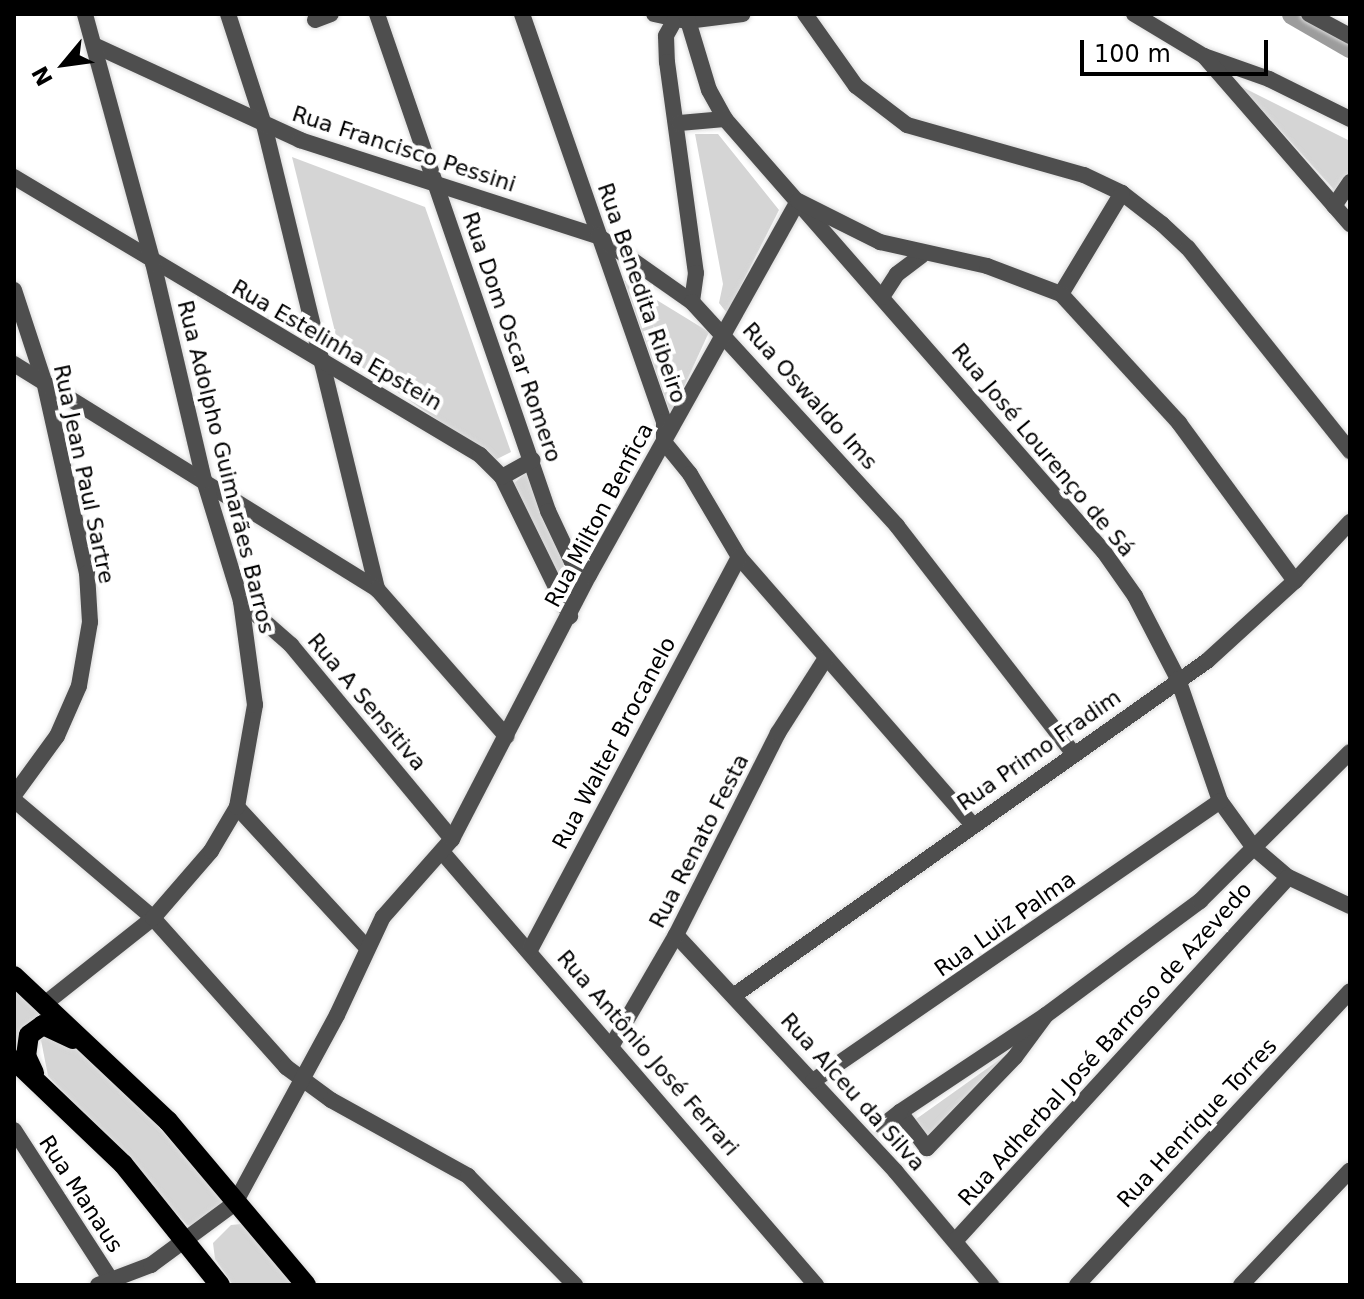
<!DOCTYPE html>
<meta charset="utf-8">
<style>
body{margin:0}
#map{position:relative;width:1364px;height:1299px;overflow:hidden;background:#fff;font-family:"DejaVu Sans",sans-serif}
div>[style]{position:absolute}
.green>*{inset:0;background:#d5d5d5}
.river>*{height:22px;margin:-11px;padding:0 11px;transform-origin:11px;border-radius:11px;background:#9c9c9c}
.roads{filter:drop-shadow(0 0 2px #dbdbdb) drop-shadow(0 0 2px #dbdbdb)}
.minor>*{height:16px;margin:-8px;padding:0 8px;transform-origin:8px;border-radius:8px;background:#4e4e4e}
.major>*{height:20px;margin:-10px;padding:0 10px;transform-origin:10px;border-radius:10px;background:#000}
span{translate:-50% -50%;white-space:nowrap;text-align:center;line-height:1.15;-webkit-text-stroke:8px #fff;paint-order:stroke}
.street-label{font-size:22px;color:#000}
.frame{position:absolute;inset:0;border:16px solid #000;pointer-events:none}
.north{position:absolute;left:24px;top:24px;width:80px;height:80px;-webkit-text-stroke:6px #fff;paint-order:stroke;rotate:241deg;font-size:22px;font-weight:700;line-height:32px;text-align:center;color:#000}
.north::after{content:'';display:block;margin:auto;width:28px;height:36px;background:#000;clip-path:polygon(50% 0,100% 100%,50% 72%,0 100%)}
.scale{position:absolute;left:1080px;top:40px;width:188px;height:36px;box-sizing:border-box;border:4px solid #000;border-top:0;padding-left:10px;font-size:24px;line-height:28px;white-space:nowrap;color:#000;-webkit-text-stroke:6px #fff;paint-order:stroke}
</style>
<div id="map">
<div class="green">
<div style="clip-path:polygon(1240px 86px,1350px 141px,1350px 173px,1338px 194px)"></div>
<div style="clip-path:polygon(695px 134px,718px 134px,779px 210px,727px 313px,719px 303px,723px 284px)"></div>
<div style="clip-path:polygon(292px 157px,425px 207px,511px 452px,495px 460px,340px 352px)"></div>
<div style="clip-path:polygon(624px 280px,709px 332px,671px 415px)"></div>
<div style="clip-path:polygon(531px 468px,579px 591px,566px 601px,511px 486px)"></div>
<div style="clip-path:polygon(14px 989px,49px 1015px,19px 1052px,14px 1047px)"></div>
<div style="clip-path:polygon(47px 1033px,64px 1033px,150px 1117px,224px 1202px,199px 1228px,187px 1225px,48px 1076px,41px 1040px)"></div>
<div style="clip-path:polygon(1006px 1055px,930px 1146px,912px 1122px)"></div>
<div style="clip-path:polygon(241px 1224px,252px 1230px,300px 1285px,233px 1285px,215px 1259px,213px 1243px,231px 1225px)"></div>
</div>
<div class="river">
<div style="left:1293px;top:14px;width:66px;rotate:30.1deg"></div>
</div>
<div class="roads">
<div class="minor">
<div style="left:228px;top:14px;width:117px;rotate:72deg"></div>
<div style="left:264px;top:125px;width:478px;rotate:76.3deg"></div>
<div style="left:377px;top:14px;width:526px;rotate:71.01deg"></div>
<div style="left:548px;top:511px;width:56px;rotate:64.8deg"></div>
<div style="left:572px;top:562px;width:21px;rotate:37deg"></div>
<div style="left:522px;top:14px;width:432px;rotate:70.8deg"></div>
<div style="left:664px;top:422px;width:20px;rotate:90deg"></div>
<div style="left:664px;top:442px;width:41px;rotate:50.9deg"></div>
<div style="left:690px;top:474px;width:96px;rotate:59.4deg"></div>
<div style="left:739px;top:557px;width:353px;rotate:48.9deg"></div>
<div style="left:654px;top:14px;width:34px;rotate:12deg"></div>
<div style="left:687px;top:21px;width:56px;rotate:-7.1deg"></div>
<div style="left:678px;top:14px;width:25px;rotate:119deg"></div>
<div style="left:666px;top:36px;width:26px;rotate:88deg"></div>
<div style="left:667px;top:62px;width:213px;rotate:82.2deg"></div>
<div style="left:696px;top:273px;width:29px;rotate:98deg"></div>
<div style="left:686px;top:14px;width:79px;rotate:73.2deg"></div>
<div style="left:709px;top:90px;width:33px;rotate:61deg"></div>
<div style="left:725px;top:119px;width:575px;rotate:48.8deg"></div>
<div style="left:1104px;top:552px;width:54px;rotate:54.8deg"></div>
<div style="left:1135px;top:596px;width:93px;rotate:62.6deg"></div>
<div style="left:1178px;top:679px;width:129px;rotate:71deg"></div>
<div style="left:1220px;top:801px;width:58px;rotate:54.1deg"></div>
<div style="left:1254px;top:848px;width:45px;rotate:40.5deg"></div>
<div style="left:1288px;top:877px;width:68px;rotate:25.1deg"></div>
<div style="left:805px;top:14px;width:88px;rotate:54.7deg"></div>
<div style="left:856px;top:86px;width:64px;rotate:37.4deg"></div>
<div style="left:907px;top:125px;width:184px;rotate:15.8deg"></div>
<div style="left:1084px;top:175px;width:42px;rotate:25.3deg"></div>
<div style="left:1122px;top:193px;width:51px;rotate:37.8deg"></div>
<div style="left:1162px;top:224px;width:35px;rotate:43deg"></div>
<div style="left:1188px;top:248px;width:260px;rotate:51.4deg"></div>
<div style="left:1134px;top:14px;width:82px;rotate:31deg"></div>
<div style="left:1204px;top:56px;width:69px;rotate:19.5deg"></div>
<div style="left:1269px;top:79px;width:90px;rotate:26.3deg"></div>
<div style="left:1309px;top:14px;width:47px;rotate:28.2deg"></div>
<div style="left:315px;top:20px;width:17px;rotate:-21deg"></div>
<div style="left:96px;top:46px;width:225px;rotate:24.7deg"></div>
<div style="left:300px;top:140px;width:313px;rotate:17.9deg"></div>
<div style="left:598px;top:236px;width:115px;rotate:35.1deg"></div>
<div style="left:692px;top:302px;width:304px;rotate:47.5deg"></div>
<div style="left:897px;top:526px;width:287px;rotate:52.2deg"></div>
<div style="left:1204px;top:56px;width:223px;rotate:49deg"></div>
<div style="left:679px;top:123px;width:46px;rotate:-5deg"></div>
<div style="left:14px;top:177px;width:543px;rotate:30.82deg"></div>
<div style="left:480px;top:455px;width:31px;rotate:45deg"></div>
<div style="left:502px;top:477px;width:155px;rotate:63.9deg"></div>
<div style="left:1334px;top:206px;width:29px;rotate:-56deg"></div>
<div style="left:14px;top:290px;width:96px;rotate:71.8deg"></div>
<div style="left:44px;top:381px;width:197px;rotate:77.4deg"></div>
<div style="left:87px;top:573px;width:49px;rotate:86.5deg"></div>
<div style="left:90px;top:622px;width:65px;rotate:99.8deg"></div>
<div style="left:79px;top:686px;width:55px;rotate:113.7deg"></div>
<div style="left:57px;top:736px;width:73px;rotate:126.1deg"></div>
<div style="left:1061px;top:294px;width:118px;rotate:-58.9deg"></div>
<div style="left:882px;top:297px;width:27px;rotate:-57deg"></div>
<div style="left:897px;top:274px;width:31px;rotate:-37deg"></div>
<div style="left:14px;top:364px;width:427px;rotate:31.8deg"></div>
<div style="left:377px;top:589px;width:196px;rotate:48.7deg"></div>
<div style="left:502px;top:477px;width:35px;rotate:-29deg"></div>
<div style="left:241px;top:601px;width:67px;rotate:41.3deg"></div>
<div style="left:291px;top:645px;width:252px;rotate:50.3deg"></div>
<div style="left:14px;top:800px;width:182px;rotate:40.3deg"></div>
<div style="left:153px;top:918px;width:200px;rotate:48.2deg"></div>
<div style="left:286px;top:1067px;width:56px;rotate:36.3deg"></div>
<div style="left:331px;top:1100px;width:157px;rotate:29deg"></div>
<div style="left:468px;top:1176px;width:153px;rotate:45.5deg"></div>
<div style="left:237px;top:807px;width:192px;rotate:47.3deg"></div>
<div style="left:443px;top:853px;width:571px;rotate:49.19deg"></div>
<div style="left:676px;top:935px;width:323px;rotate:47.1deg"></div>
<div style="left:896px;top:1172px;width:148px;rotate:49.9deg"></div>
<div style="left:530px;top:950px;width:445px;rotate:-62deg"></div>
<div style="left:736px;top:994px;width:577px;rotate:-35.26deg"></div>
<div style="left:1207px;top:661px;width:119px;rotate:-42.3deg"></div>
<div style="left:1295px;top:581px;width:81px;rotate:-47deg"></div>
<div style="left:47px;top:1002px;width:135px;rotate:-38.4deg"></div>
<div style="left:153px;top:918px;width:89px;rotate:-49.1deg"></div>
<div style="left:211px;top:851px;width:51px;rotate:-59.4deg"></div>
<div style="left:237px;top:807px;width:104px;rotate:-80deg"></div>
<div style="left:255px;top:705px;width:105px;rotate:-97.7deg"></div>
<div style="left:241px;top:601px;width:127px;rotate:-107deg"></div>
<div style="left:204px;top:480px;width:223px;rotate:-103.2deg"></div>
<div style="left:153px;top:263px;width:258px;rotate:-105.3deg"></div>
<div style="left:1046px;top:1015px;width:52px;rotate:126.4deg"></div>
<div style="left:1015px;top:1057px;width:127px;rotate:134deg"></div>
<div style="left:927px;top:1148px;width:45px;rotate:-126.9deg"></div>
<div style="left:900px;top:1112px;width:175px;rotate:-33.6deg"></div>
<div style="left:1046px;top:1015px;width:192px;rotate:-36.5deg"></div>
<div style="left:1200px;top:901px;width:211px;rotate:-44.8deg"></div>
<div style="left:612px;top:1045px;width:127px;rotate:-59.8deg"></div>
<div style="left:676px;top:935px;width:226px;rotate:-63.2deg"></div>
<div style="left:778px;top:733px;width:89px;rotate:-57.4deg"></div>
<div style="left:813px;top:1081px;width:494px;rotate:-34.5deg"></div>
<div style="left:882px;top:1126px;width:23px;rotate:-38deg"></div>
<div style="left:14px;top:1130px;width:179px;rotate:57.1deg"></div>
<div style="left:955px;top:1241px;width:493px;rotate:-47.5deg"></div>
<div style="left:98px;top:1285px;width:57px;rotate:-20.7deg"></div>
<div style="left:151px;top:1265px;width:104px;rotate:-36.4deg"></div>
<div style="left:235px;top:1203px;width:214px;rotate:-61.5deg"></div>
<div style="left:337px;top:1015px;width:108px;rotate:-64.9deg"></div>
<div style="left:383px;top:917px;width:104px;rotate:-48.5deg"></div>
<div style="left:452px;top:839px;width:297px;rotate:-62.6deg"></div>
<div style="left:589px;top:575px;width:428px;rotate:-60.8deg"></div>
<div style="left:798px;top:201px;width:92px;rotate:26.6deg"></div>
<div style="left:880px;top:242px;width:110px;rotate:12.6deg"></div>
<div style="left:987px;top:266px;width:79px;rotate:20.7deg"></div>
<div style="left:1061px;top:294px;width:175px;rotate:47.5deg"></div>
<div style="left:1179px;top:423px;width:196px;rotate:53.7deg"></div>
<div style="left:1077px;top:1285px;width:401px;rotate:-47.1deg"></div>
<div style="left:1241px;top:1285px;width:158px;rotate:-46.5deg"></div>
</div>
<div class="major">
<div style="left:14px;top:976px;width:212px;rotate:43.3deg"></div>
<div style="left:168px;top:1121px;width:214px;rotate:49.9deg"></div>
<div style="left:14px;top:1060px;width:151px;rotate:43.7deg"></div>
<div style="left:123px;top:1164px;width:155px;rotate:51.3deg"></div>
<div style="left:34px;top:1073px;width:19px;rotate:-115deg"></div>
<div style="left:26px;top:1056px;width:21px;rotate:-82deg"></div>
<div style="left:29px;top:1035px;width:17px;rotate:-36deg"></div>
<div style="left:43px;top:1025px;width:33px;rotate:25deg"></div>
</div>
</div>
<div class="street-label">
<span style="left:404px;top:149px;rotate:18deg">Rua Francisco Pessini</span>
<span style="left:642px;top:293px;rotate:71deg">Rua Benedita Ribeiro</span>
<span style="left:512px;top:337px;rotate:71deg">Rua Dom Oscar Romero</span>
<span style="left:337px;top:345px;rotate:30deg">Rua Estelinha Epstein</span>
<span style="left:810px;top:396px;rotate:48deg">Rua Oswaldo Ims</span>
<span style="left:1043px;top:450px;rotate:50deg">Rua José Lourenço de Sá</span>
<span style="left:226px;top:467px;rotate:76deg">Rua Adolpho Guimarães Barros</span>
<span style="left:84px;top:474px;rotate:78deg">Rua Jean Paul Sartre</span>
<span style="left:599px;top:515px;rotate:-62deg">Rua Milton Benfica</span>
<span style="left:367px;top:702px;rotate:50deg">Rua A Sensitiva</span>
<span style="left:614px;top:743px;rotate:-62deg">Rua Walter Brocanelo</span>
<span style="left:1039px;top:750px;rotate:-35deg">Rua Primo Fradim</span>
<span style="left:699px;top:841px;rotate:-63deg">Rua Renato Festa</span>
<span style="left:1005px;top:924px;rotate:-35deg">Rua Luiz Palma</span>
<span style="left:1105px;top:1044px;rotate:-48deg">Rua Adherbal José Barroso de Azevedo</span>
<span style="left:648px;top:1053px;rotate:49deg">Rua Antônio José Ferrari</span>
<span style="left:853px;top:1092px;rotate:48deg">Rua Alceu da Silva</span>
<span style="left:1197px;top:1123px;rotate:-47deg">Rua Henrique Torres</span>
<span style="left:81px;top:1194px;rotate:57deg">Rua Manaus</span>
</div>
<div class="frame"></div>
<div class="north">N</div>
<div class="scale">100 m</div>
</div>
